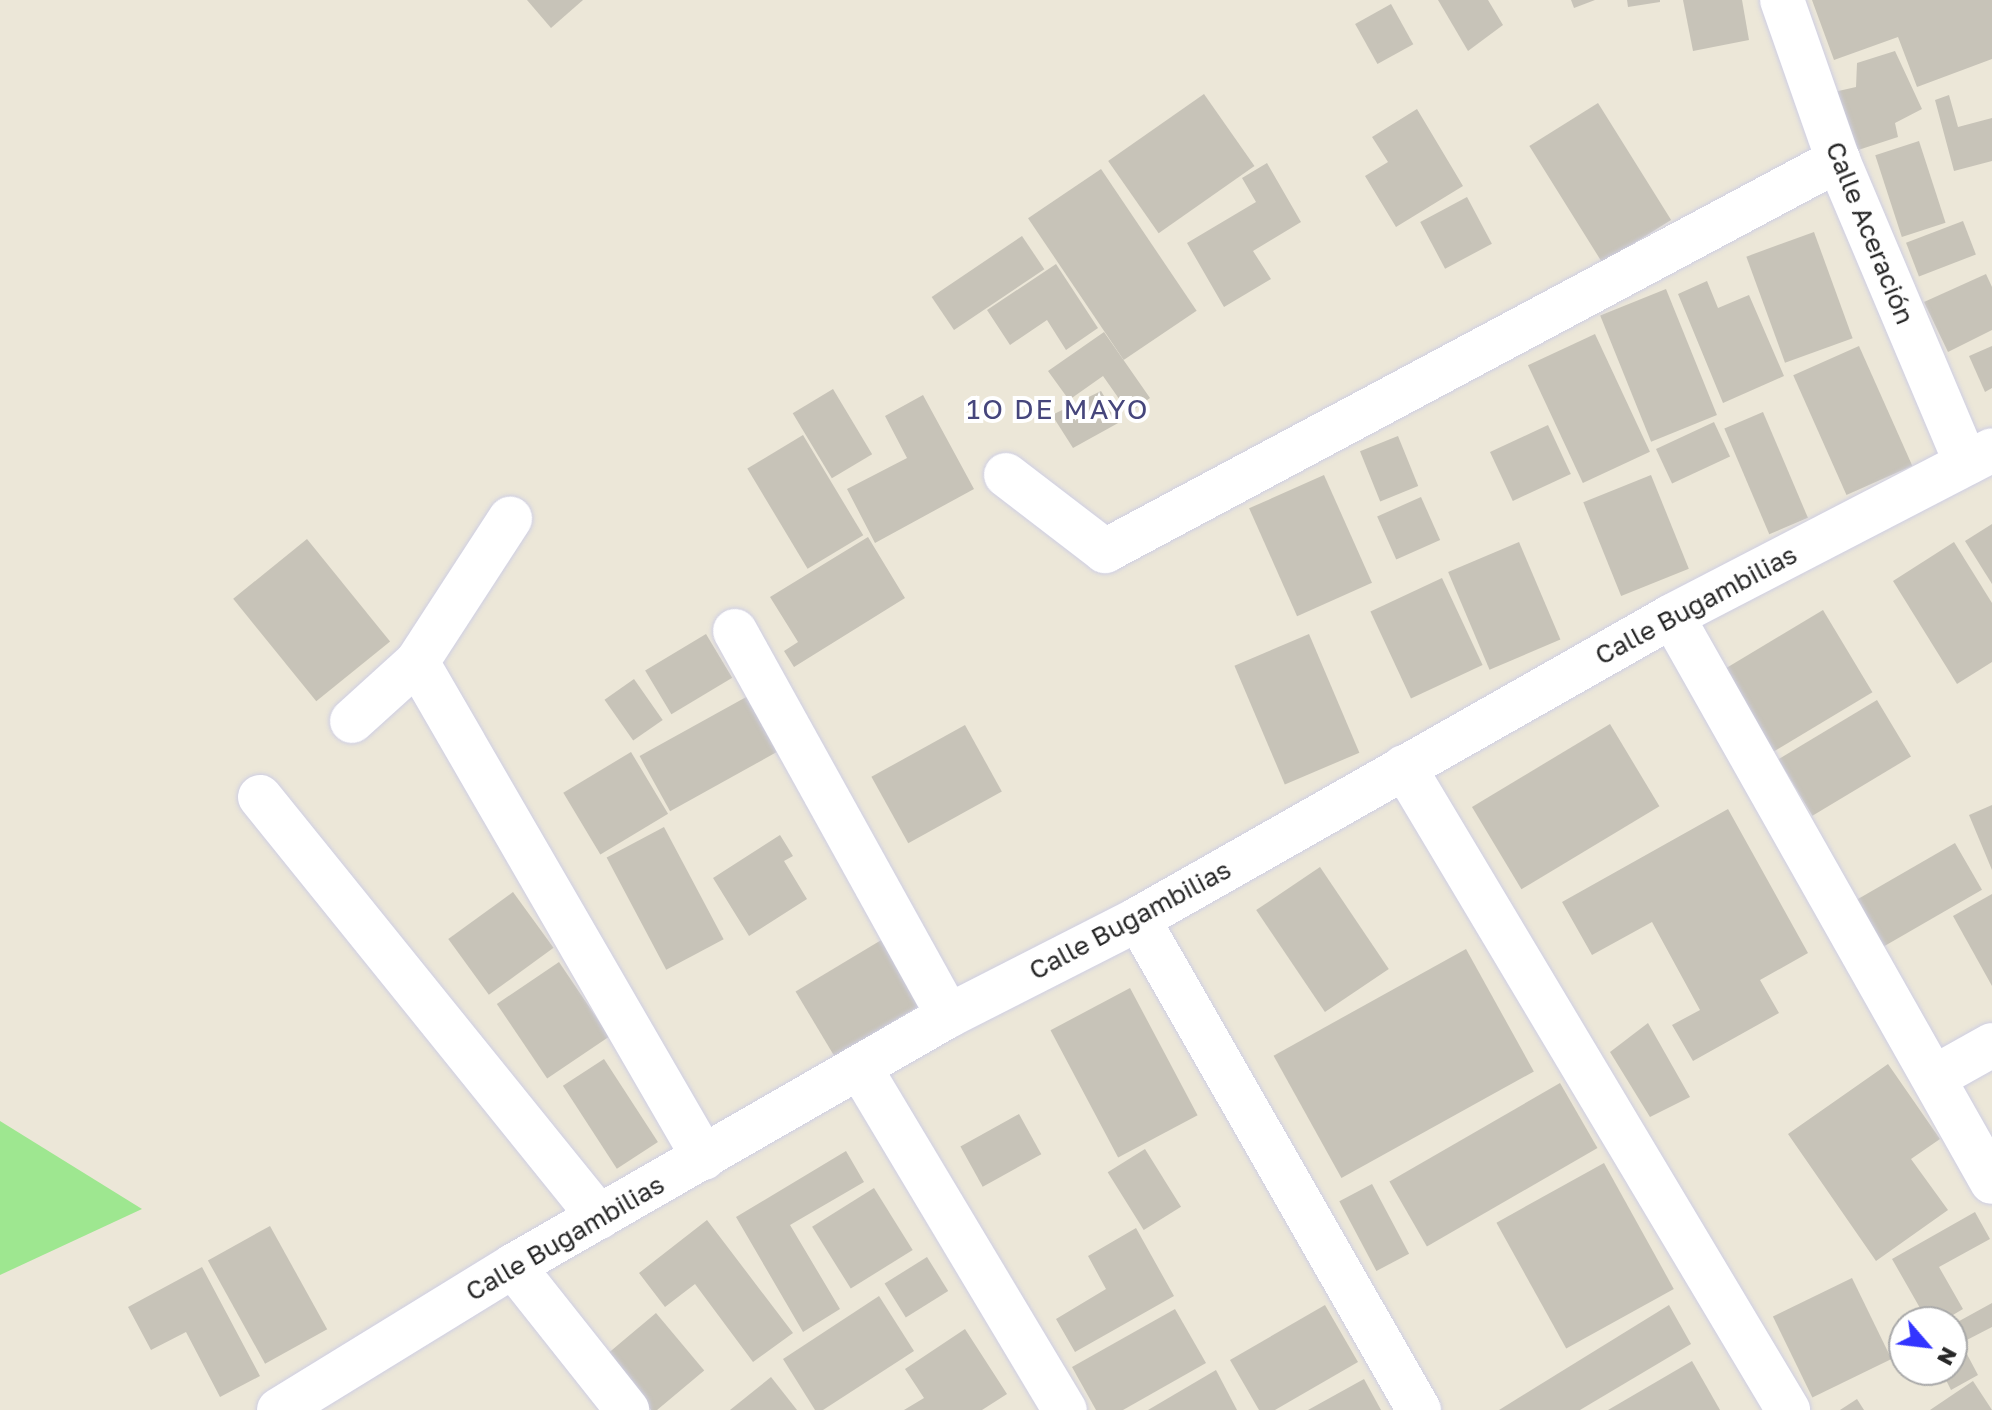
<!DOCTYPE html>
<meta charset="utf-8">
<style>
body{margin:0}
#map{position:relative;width:1992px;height:1410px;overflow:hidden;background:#ece7d8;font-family:"Golos Text",sans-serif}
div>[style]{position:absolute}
.green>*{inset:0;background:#9ee790}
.building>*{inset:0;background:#c7c3b8;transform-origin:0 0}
.roads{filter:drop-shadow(0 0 2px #cecee3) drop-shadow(0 0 2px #cecee3)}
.street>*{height:44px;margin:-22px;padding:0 22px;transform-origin:22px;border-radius:22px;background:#fff}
span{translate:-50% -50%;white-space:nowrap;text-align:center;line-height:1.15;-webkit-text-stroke:8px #fff;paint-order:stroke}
.street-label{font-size:26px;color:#282828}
.neighbourhood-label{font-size:28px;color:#46467c;letter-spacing:2px}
.north{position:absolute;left:1888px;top:1306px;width:80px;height:80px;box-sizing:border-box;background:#fff;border:2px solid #a9a9a9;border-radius:50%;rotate:118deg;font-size:22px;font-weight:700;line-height:32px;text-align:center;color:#282828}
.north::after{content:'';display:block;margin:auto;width:28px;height:36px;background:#3234ff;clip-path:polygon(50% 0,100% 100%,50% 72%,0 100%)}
</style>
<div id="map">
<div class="green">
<div style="clip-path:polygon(0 1121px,142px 1209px,0 1275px)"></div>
</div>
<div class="building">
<div style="clip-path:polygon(527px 0,583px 0,551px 28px)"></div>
<div style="clip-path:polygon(1438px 0,1488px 0,1503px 25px,1468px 51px)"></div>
<div style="clip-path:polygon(1571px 0,1595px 0,1574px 8px)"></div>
<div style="clip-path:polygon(1627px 0,1660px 0,1660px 2px,1628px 7px)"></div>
<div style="clip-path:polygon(1683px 0,1742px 0,1749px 40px,1693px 51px)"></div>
<div style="clip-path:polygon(1812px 0,1992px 0,1992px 59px,1917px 87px,1898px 37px,1834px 60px)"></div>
<div style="left:1391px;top:4px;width:46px;height:41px;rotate:61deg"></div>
<div style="clip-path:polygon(1895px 51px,1922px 109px,1895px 123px,1898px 137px,1849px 153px,1825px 94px,1856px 87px,1857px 63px)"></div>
<div style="left:1204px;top:94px;width:88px;height:117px;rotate:55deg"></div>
<div style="clip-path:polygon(1949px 95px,1958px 127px,1992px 118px,1992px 161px,1954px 171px,1935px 100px)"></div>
<div style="left:1598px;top:103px;width:138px;height:81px;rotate:58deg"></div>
<div style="clip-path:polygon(1417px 109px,1463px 186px,1396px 227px,1365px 176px,1388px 162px,1372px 137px)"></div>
<div style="left:1919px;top:141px;width:86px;height:46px;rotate:72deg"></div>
<div style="clip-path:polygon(1267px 163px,1301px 222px,1253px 251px,1271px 279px,1224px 307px,1187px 243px,1256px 202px,1242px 178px)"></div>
<div style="left:1101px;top:169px;width:171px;height:88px;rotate:56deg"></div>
<div style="left:1467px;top:197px;width:53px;height:53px;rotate:62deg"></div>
<div style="left:1963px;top:221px;width:36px;height:61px;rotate:69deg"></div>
<div style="left:1814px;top:232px;width:113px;height:72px;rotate:70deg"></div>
<div style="left:1022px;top:236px;width:40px;height:109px;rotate:56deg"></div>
<div style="clip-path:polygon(1056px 264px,1098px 328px,1066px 350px,1047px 320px,1010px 345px,987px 310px)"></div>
<div style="clip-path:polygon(1986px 274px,1992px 287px,1992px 330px,1948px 352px,1924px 302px)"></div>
<div style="clip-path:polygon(1707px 281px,1718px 308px,1749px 295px,1784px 376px,1723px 403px,1678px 294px)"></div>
<div style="left:1666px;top:289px;width:136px;height:71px;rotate:68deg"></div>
<div style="clip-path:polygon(1104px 332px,1150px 398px,1129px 413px,1103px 376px,1069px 400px,1048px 371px)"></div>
<div style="left:1595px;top:334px;width:130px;height:74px;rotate:65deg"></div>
<div style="left:1859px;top:346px;width:131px;height:72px;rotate:66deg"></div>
<div style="clip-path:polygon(1992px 346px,1992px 388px,1985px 392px,1969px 356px)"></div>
<div style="left:833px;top:389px;width:76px;height:47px;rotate:59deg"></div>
<div style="clip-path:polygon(1101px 391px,1120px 422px,1073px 448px,1052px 415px)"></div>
<div style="clip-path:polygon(923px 395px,974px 489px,875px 543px,847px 489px,907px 458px,885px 416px)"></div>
<div style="left:1763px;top:412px;width:115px;height:42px;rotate:67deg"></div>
<div style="left:1714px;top:422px;width:38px;height:64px;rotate:65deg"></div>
<div style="left:1548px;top:425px;width:54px;height:64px;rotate:65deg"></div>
<div style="left:803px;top:435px;width:117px;height:65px;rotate:59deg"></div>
<div style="left:1398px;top:436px;width:54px;height:41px;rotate:68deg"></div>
<div style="left:1324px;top:475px;width:118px;height:82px;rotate:66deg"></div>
<div style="left:1651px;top:475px;width:101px;height:73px;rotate:68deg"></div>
<div style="left:1421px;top:497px;width:47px;height:48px;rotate:66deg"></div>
<div style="clip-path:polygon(1992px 524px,1992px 584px,1965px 541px)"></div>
<div style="clip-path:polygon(868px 537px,905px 598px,794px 667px,784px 651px,798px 642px,770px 597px)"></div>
<div style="left:307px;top:539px;width:132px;height:95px;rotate:51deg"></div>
<div style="left:1519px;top:542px;width:106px;height:77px;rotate:67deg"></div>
<div style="clip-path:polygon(1954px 542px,1992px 603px,1992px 662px,1957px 684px,1893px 581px)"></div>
<div style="left:1442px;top:578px;width:96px;height:79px;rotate:65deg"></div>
<div style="left:1823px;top:610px;width:96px;height:121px;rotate:59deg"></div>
<div style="left:706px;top:634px;width:51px;height:71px;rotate:59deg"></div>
<div style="left:1309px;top:634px;width:129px;height:81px;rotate:67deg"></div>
<div style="left:634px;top:679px;width:50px;height:36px;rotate:55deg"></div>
<div style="left:748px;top:696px;width:63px;height:124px;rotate:61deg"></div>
<div style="left:1877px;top:700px;width:66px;height:115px;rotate:59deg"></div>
<div style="left:1610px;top:724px;width:96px;height:161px;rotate:59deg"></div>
<div style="left:965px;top:725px;width:76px;height:107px;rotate:61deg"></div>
<div style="left:631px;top:752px;width:72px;height:79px;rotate:59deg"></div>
<div style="clip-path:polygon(1992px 805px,1992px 870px,1969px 815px)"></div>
<div style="clip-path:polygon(1728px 809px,1808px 953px,1760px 980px,1779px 1013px,1693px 1061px,1672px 1025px,1700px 1010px,1652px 922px,1592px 955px,1562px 902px)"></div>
<div style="left:664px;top:827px;width:127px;height:65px;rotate:62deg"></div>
<div style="clip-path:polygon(780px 835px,793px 856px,784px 861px,807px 899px,749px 936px,713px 878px)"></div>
<div style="left:1955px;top:843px;width:54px;height:114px;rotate:60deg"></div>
<div style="left:1320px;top:867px;width:123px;height:77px;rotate:56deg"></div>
<div style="left:513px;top:892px;width:69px;height:80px;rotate:54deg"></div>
<div style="clip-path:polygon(1992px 894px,1992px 986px,1953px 916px)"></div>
<div style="left:883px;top:939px;width:76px;height:102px;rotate:59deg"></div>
<div style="left:1466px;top:949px;width:140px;height:220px;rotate:61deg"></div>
<div style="left:559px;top:962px;width:90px;height:75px;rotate:56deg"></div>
<div style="left:1130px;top:988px;width:144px;height:90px;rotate:62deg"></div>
<div style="clip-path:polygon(1648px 1023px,1690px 1097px,1650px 1117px,1610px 1052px)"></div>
<div style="left:604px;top:1059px;width:99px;height:49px;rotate:57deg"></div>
<div style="clip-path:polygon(1888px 1064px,1940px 1139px,1911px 1159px,1948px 1210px,1876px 1261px,1788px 1134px)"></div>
<div style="left:1560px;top:1083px;width:75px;height:197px;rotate:60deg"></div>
<div style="left:1019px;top:1114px;width:46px;height:67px;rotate:61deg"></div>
<div style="left:1145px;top:1149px;width:68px;height:44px;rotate:58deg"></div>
<div style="clip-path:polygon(846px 1151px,864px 1182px,790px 1225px,840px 1309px,803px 1332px,736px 1217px)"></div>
<div style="left:1604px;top:1163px;width:144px;height:123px;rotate:61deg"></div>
<div style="left:1372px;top:1184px;width:79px;height:37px;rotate:62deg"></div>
<div style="left:874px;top:1188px;width:73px;height:73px;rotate:58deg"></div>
<div style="clip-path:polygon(1975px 1212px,1990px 1239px,1939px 1267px,1963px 1309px,1941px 1322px,1928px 1322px,1892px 1259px)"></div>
<div style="clip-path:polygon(707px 1220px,793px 1333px,753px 1362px,695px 1284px,665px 1307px,639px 1273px)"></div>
<div style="left:270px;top:1226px;width:118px;height:71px;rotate:61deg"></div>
<div style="clip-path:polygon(1136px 1228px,1174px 1296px,1075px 1352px,1056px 1319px,1106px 1289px,1088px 1256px)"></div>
<div style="left:927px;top:1257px;width:40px;height:50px;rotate:58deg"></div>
<div style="clip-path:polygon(202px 1267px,260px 1376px,220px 1397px,186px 1332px,151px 1350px,128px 1307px)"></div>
<div style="left:1852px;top:1278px;width:90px;height:88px;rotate:64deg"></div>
<div style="clip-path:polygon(879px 1296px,914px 1351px,823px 1410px,815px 1410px,783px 1359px)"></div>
<div style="clip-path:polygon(1992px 1303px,1992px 1327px,1961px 1343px,1978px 1375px,1951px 1390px,1941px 1370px,1952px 1370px,1952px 1325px)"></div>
<div style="clip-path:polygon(1325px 1305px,1358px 1362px,1275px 1410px,1259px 1410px,1230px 1360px)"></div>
<div style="clip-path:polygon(1669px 1305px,1691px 1344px,1580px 1410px,1499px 1410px)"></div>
<div style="clip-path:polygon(1175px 1309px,1206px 1363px,1123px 1410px,1096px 1410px,1072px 1367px)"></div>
<div style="left:656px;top:1313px;width:75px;height:66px;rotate:50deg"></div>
<div style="clip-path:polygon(965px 1329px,1007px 1394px,982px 1410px,904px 1410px,924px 1398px,905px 1369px)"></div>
<div style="clip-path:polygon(1692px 1361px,1720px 1410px,1608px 1410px)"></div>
<div style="clip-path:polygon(1216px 1370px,1237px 1410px,1148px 1410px)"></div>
<div style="clip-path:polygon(771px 1377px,797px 1410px,730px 1410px)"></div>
<div style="clip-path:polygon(1364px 1379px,1381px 1410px,1308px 1410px)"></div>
<div style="clip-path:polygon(1973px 1381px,1992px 1410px,1930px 1410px)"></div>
<div style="clip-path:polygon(1857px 1399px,1864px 1410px,1840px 1410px)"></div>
</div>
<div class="roads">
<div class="street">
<div style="left:1782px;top:0;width:170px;rotate:70.7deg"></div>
<div style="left:1838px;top:160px;width:329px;rotate:67.1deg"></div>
<div style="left:1006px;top:475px;width:125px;rotate:37.5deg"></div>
<div style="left:1105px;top:551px;width:831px;rotate:-28.08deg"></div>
<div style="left:1672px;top:616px;width:650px;rotate:60.52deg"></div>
<div style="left:735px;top:631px;width:440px;rotate:61deg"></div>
<div style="left:417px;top:662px;width:573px;rotate:59.95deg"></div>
<div style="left:352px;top:721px;width:88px;rotate:-42.2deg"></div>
<div style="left:417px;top:662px;width:171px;rotate:-57deg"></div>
<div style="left:1404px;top:767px;width:749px;rotate:59.15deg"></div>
<div style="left:260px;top:797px;width:540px;rotate:51.09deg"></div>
<div style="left:1138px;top:919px;width:566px;rotate:60.22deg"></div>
<div style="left:860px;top:1068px;width:399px;rotate:59.1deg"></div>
<div style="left:1935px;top:1077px;width:65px;rotate:-29.3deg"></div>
<div style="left:513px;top:1266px;width:184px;rotate:51.6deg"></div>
<div style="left:279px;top:1410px;width:275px;rotate:-31.6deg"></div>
<div style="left:513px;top:1266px;width:502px;rotate:-29.89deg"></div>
<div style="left:948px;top:1016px;width:213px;rotate:-27deg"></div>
<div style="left:1138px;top:919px;width:614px;rotate:-29.57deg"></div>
<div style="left:1672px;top:616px;width:360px;rotate:-27.4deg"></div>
</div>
</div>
<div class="street-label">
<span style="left:1870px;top:233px;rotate:68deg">Calle Aceración</span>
<span style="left:1696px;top:605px;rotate:-28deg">Calle Bugambilias</span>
<span style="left:1130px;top:920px;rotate:-28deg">Calle Bugambilias</span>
<span style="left:565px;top:1238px;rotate:-30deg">Calle Bugambilias</span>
</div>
<div class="neighbourhood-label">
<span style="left:1058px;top:409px">1O DE MAYO</span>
</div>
<div class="north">N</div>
</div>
